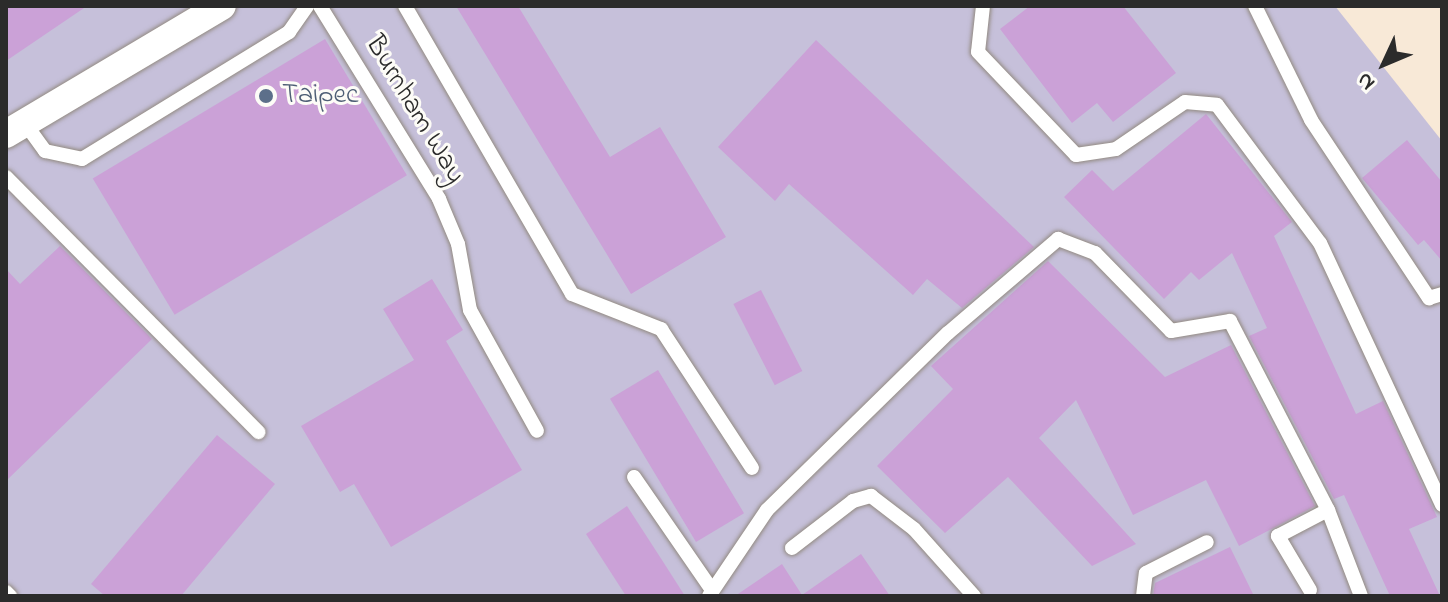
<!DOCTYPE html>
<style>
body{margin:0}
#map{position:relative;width:1448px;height:602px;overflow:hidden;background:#f8e9d7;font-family:"Indie Flower",sans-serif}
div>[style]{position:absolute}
.industrial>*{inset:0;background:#c6c0da}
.building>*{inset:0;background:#cba1d7;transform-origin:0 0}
.roads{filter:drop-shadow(0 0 2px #928a81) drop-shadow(0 0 2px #928a81)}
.lane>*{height:14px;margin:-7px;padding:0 7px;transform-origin:7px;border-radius:7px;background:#fff}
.street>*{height:28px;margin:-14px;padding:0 14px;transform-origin:14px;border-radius:14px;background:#fff}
.dots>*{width:22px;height:22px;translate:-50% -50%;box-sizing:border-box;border:4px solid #fdfcf7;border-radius:50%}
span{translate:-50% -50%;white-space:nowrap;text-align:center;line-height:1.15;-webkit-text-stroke:6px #fdfcf7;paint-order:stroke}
.service-label{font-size:28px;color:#4e5e75}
.left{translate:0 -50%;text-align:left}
.street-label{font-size:28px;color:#2b2b2b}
.frame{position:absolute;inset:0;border:8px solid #2b2b2b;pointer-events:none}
.north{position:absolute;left:1344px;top:24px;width:80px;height:80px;-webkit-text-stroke:6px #fdfcf7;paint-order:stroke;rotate:226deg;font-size:22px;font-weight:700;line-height:32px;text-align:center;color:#2b2b2b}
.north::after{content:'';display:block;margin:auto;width:28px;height:36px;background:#2b2b2b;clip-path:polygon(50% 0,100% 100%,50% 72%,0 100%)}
</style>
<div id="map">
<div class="industrial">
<div style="clip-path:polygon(6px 6px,1335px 6px,1442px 141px,1442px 596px,6px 596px)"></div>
</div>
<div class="building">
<div style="clip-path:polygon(6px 6px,87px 6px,6px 61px)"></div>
<div style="clip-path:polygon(456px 6px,518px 6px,610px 157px,660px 127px,726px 237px,631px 294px)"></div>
<div style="clip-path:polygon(1030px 6px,1123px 6px,1176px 73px,1113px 122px,1097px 103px,1072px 123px,1000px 29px)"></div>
<div style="left:325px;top:39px;width:159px;height:271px;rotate:59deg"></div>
<div style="clip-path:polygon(816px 40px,1034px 247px,962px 308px,927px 279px,913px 295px,789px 184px,775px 201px,718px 147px)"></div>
<div style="clip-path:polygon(1206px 114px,1292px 222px,1274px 236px,1356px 414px,1383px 401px,1437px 517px,1409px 529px,1440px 596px,1390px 596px,1344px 495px,1334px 499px,1249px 336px,1267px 328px,1232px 253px,1199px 280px,1191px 272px,1164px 299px,1064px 197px,1092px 170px,1113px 191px)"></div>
<div style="clip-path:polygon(1407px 140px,1442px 182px,1442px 261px,1424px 240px,1418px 245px,1362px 178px)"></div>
<div style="clip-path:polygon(60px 246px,152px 339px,6px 481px,6px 269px,20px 284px)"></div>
<div style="clip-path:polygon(1048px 261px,1165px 377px,1231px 345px,1315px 506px,1239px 546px,1206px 480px,1133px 515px,1076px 400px,1039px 438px,1136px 544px,1092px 566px,1008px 477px,945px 533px,877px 466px,953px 389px,931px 366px)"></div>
<div style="clip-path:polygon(432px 279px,463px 330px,446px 341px,522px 470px,391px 547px,354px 484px,340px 492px,301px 426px,414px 360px,383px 309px)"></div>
<div style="left:761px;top:290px;width:91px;height:31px;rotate:63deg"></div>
<div style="left:658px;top:370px;width:167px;height:56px;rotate:59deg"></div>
<div style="clip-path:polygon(217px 435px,275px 484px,181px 596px,105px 596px,91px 584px)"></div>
<div style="clip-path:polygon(627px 506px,662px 560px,685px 596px,626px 596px,586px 534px)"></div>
<div style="clip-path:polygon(1230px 547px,1254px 596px,1153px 596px,1155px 583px)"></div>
<div style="clip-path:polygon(861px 554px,890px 596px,735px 596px,782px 564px,802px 595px)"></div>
</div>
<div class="roads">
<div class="lane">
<div style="left:320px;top:6px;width:227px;rotate:58.3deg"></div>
<div style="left:439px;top:199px;width:49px;rotate:67.1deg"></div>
<div style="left:458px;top:244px;width:67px;rotate:79.7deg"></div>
<div style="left:470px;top:310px;width:138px;rotate:61deg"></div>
<div style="left:405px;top:6px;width:333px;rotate:59.9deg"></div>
<div style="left:572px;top:294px;width:96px;rotate:21.5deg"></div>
<div style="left:661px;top:329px;width:166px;rotate:56.8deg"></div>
<div style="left:983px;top:6px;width:46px;rotate:96.2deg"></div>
<div style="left:978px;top:52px;width:142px;rotate:46.4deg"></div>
<div style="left:1076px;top:155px;width:40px;rotate:-8.5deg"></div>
<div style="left:1116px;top:149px;width:83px;rotate:-34.3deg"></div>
<div style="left:1185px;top:102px;width:32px;rotate:5deg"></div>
<div style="left:1217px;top:105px;width:172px;rotate:53.3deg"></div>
<div style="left:1320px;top:243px;width:289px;rotate:65deg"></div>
<div style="left:1255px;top:6px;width:127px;rotate:63.8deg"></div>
<div style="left:1311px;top:120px;width:214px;rotate:56.5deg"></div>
<div style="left:1429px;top:298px;width:14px;rotate:-17deg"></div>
<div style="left:24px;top:122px;width:36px;rotate:54deg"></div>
<div style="left:45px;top:151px;width:38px;rotate:12deg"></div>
<div style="left:82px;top:159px;width:243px;rotate:-31.5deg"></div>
<div style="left:289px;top:32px;width:32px;rotate:-55deg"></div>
<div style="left:6px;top:177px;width:359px;rotate:45.3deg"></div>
<div style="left:634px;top:477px;width:137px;rotate:55.4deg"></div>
<div style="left:792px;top:548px;width:77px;rotate:-37.6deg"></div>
<div style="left:853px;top:501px;width:19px;rotate:-16deg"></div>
<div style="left:871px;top:496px;width:54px;rotate:37.5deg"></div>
<div style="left:914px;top:529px;width:90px;rotate:48.2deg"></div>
<div style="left:1310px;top:590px;width:63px;rotate:-120.7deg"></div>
<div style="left:1278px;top:536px;width:56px;rotate:-27.5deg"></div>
<div style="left:1328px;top:510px;width:92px;rotate:69deg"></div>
<div style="left:6px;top:592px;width:6px;rotate:45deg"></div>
<div style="left:709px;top:596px;width:104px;rotate:-56deg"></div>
<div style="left:767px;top:510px;width:253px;rotate:-44.4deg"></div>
<div style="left:948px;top:333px;width:145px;rotate:-40.5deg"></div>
<div style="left:1058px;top:239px;width:40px;rotate:21deg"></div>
<div style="left:1095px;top:253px;width:109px;rotate:45.7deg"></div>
<div style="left:1171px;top:331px;width:60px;rotate:-9.6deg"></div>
<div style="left:1230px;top:321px;width:213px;rotate:62.6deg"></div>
<div style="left:1143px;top:596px;width:23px;rotate:-83deg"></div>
<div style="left:1146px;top:573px;width:68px;rotate:-26.9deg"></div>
</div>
<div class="street">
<div style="left:6px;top:134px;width:251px;rotate:-30.7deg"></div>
</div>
</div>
<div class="dots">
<div style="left:266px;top:96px;background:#5c6f8a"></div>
</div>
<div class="service-label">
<span class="left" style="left:282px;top:96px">Taipec</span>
</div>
<div class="street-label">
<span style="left:414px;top:110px;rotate:59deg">Burnham Way</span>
</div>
<div class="frame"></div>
<div class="north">N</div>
</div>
